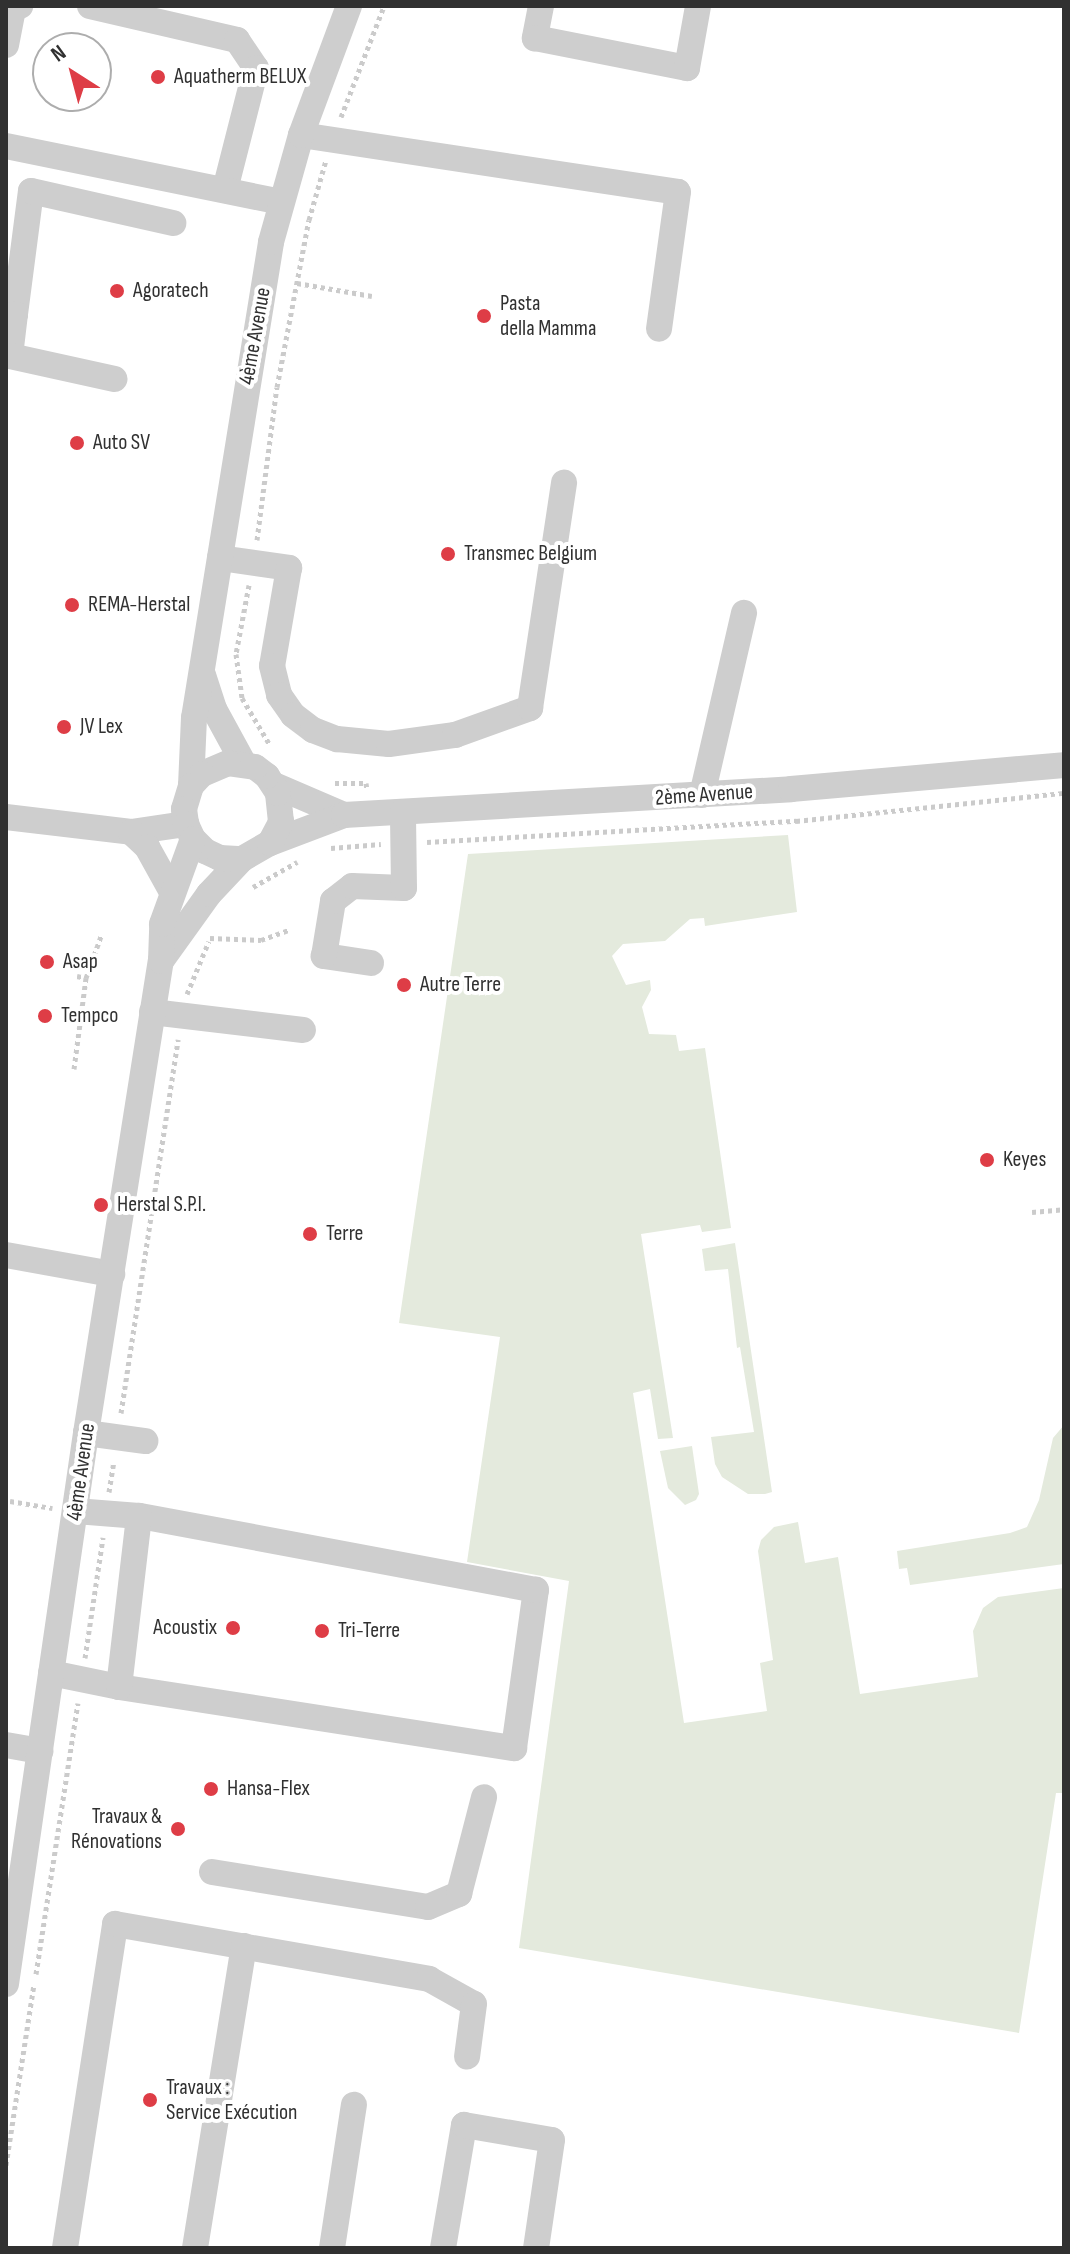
<!DOCTYPE html>
<meta charset="utf-8">
<style>
body{margin:0}
#map{position:relative;width:1070px;height:2254px;overflow:hidden;background:#fff;font-family:"Sofia Sans Condensed",sans-serif}
div>[style]{position:absolute}
.green>*{inset:0;background:#e4eadd}
.path>*{height:5px;margin-top:-2.5px;transform-origin:0;background:repeating-linear-gradient(90deg,#cbcbcb 0 4px,transparent 0 8px)}
.minor>*{height:26px;margin:-13px;padding:0 13px;transform-origin:13px;border-radius:13px;background:#cecece}
.dots>*{width:22px;height:22px;translate:-50% -50%;box-sizing:border-box;border:4px solid #fff;border-radius:50%}
span{translate:-50% -50%;white-space:nowrap;text-align:center;line-height:1.15;-webkit-text-stroke:8px #fff;paint-order:stroke}
.poi-label{font-size:22px;color:#313131}
.left{translate:0 -50%;text-align:left}
.right{translate:-100% -50%;text-align:right}
.street-label{font-size:22px;color:#313131}
.frame{position:absolute;inset:0;border:8px solid #313131;pointer-events:none}
.north{position:absolute;left:32px;top:32px;width:80px;height:80px;box-sizing:border-box;background:#fff;border:2px solid #adadad;border-radius:50%;rotate:324deg;font-size:22px;font-weight:700;line-height:32px;text-align:center;color:#313131}
.north::after{content:'';display:block;margin:auto;width:28px;height:36px;background:#de3d46;clip-path:polygon(50% 0,100% 100%,50% 72%,0 100%)}
</style>
<div id="map">
<div class="green">
<div style="clip-path:polygon(788px 835px,797px 912px,705px 926px,704px 918px,690px 919px,665px 941px,623px 944px,612px 956px,626px 985px,650px 980px,651px 990px,642px 1007px,649px 1034px,676px 1035px,679px 1051px,705px 1048px,731px 1228px,702px 1232px,700px 1225px,641px 1234px,673px 1438px,658px 1439px,650px 1389px,633px 1393px,684px 1723px,767px 1711px,760px 1663px,773px 1660px,758px 1551px,761px 1540px,774px 1527px,798px 1522px,805px 1563px,838px 1557px,860px 1694px,978px 1677px,973px 1631px,983px 1608px,998px 1597px,1064px 1588px,1064px 1793px,1056px 1793px,1019px 2033px,519px 1948px,569px 1581px,467px 1562px,500px 1337px,399px 1323px,468px 854px)"></div>
<div style="clip-path:polygon(735px 1243px,772px 1492px,765px 1494px,748px 1494px,722px 1477px,715px 1464px,711px 1437px,754px 1432px,740px 1347px,737px 1348px,728px 1269px,705px 1271px,702px 1249px)"></div>
<div style="clip-path:polygon(1064px 1425px,1064px 1564px,910px 1585px,907px 1568px,899px 1569px,897px 1551px,1010px 1533px,1027px 1527px,1039px 1500px,1053px 1438px)"></div>
<div style="clip-path:polygon(692px 1446px,699px 1494px,696px 1500px,685px 1505px,668px 1488px,660px 1451px)"></div>
</div>
<div class="path">
<div style="left:341px;top:117px;width:119px;rotate:-68.8deg"></div>
<div style="left:297px;top:283px;width:76px;rotate:9.8deg"></div>
<div style="left:257px;top:540px;width:154px;rotate:-82.6deg"></div>
<div style="left:277px;top:387px;width:170px;rotate:-79.2deg"></div>
<div style="left:309px;top:220px;width:62px;rotate:-74.2deg"></div>
<div style="left:249px;top:585px;width:70px;rotate:100.7deg"></div>
<div style="left:236px;top:654px;width:44px;rotate:82.2deg"></div>
<div style="left:242px;top:698px;width:55px;rotate:59.2deg"></div>
<div style="left:335px;top:783px;width:31px"></div>
<div style="left:366px;top:783px;width:7px;rotate:82deg"></div>
<div style="left:427px;top:842px;width:370px;rotate:-3.3deg"></div>
<div style="left:796px;top:821px;width:269px;rotate:-6deg"></div>
<div style="left:331px;top:848px;width:50px;rotate:-4.6deg"></div>
<div style="left:253px;top:887px;width:51px;rotate:-29.6deg"></div>
<div style="left:210px;top:938px;width:51px;rotate:2.2deg"></div>
<div style="left:261px;top:940px;width:29px;rotate:-20deg"></div>
<div style="left:77px;top:976px;width:9px;rotate:13deg"></div>
<div style="left:187px;top:994px;width:57px;rotate:-67.5deg"></div>
<div style="left:74px;top:1069px;width:92px;rotate:-82.5deg"></div>
<div style="left:86px;top:978px;width:45px;rotate:-70.3deg"></div>
<div style="left:1032px;top:1212px;width:32px;rotate:-5deg"></div>
<div style="left:121px;top:1413px;width:378px;rotate:-81.3deg"></div>
<div style="left:109px;top:1492px;width:30px;rotate:-81deg"></div>
<div style="left:10px;top:1501px;width:43px;rotate:9.5deg"></div>
<div style="left:85px;top:1658px;width:122px;rotate:-81.5deg"></div>
<div style="left:36px;top:1974px;width:274px;rotate:-81.2deg"></div>
<div style="left:6px;top:2165px;width:183px;rotate:-81.2deg"></div>
</div>
<div class="minor">
<div style="left:90px;top:6px;width:151px;rotate:13deg"></div>
<div style="left:237px;top:40px;width:34px;rotate:56deg"></div>
<div style="left:256px;top:68px;width:126px;rotate:104.3deg"></div>
<div style="left:541px;top:6px;width:33px;rotate:101deg"></div>
<div style="left:535px;top:38px;width:155px;rotate:11.2deg"></div>
<div style="left:687px;top:68px;width:63px;rotate:-79.9deg"></div>
<div style="left:6px;top:45px;width:37px;rotate:-79deg"></div>
<div style="left:13px;top:9px;width:8px;rotate:-23deg"></div>
<div style="left:301px;top:135px;width:381px;rotate:8.6deg"></div>
<div style="left:678px;top:192px;width:138px;rotate:97.9deg"></div>
<div style="left:6px;top:146px;width:281px;rotate:11.5deg"></div>
<div style="left:6px;top:314px;width:9px"></div>
<div style="left:15px;top:314px;width:124px;rotate:-82.6deg"></div>
<div style="left:31px;top:191px;width:146px;rotate:12.7deg"></div>
<div style="left:15px;top:314px;width:42px;rotate:96.8deg"></div>
<div style="left:10px;top:356px;width:107px;rotate:12.4deg"></div>
<div style="left:220px;top:558px;width:70px;rotate:8.2deg"></div>
<div style="left:289px;top:568px;width:99px;rotate:99.8deg"></div>
<div style="left:272px;top:666px;width:30px;rotate:76deg"></div>
<div style="left:279px;top:695px;width:24px;rotate:55deg"></div>
<div style="left:293px;top:715px;width:25px;rotate:37deg"></div>
<div style="left:313px;top:730px;width:26px;rotate:21deg"></div>
<div style="left:337px;top:739px;width:52px;rotate:5.5deg"></div>
<div style="left:389px;top:744px;width:67px;rotate:-7.8deg"></div>
<div style="left:455px;top:735px;width:80px;rotate:-19.8deg"></div>
<div style="left:530px;top:708px;width:228px;rotate:-81.4deg"></div>
<div style="left:203px;top:675px;width:36px;rotate:72deg"></div>
<div style="left:214px;top:709px;width:63px;rotate:61.4deg"></div>
<div style="left:274px;top:785px;width:76px;rotate:23.2deg"></div>
<div style="left:191px;top:786px;width:68px;rotate:-87.5deg"></div>
<div style="left:194px;top:718px;width:482px;rotate:-80.8deg"></div>
<div style="left:271px;top:242px;width:111px;rotate:-74.3deg"></div>
<div style="left:301px;top:135px;width:138px;rotate:-69.6deg"></div>
<div style="left:702px;top:795px;width:187px;rotate:-77deg"></div>
<div style="left:6px;top:817px;width:126px;rotate:6.8deg"></div>
<div style="left:131px;top:832px;width:56px;rotate:-8.3deg"></div>
<div style="left:131px;top:832px;width:22px;rotate:43deg"></div>
<div style="left:147px;top:847px;width:51px;rotate:60.9deg"></div>
<div style="left:270px;top:843px;width:79px;rotate:-20.7deg"></div>
<div style="left:344px;top:815px;width:448px;rotate:-3.3deg"></div>
<div style="left:791px;top:789px;width:274px;rotate:-5deg"></div>
<div style="left:161px;top:961px;width:82px;rotate:-54.4deg"></div>
<div style="left:209px;top:894px;width:48px;rotate:-46.7deg"></div>
<div style="left:242px;top:859px;width:32px;rotate:-30deg"></div>
<div style="left:270px;top:843px;width:24px;rotate:-62deg"></div>
<div style="left:281px;top:822px;width:29px;rotate:-96deg"></div>
<div style="left:278px;top:793px;width:20px;rotate:-123deg"></div>
<div style="left:267px;top:776px;width:15px;rotate:-143deg"></div>
<div style="left:255px;top:767px;width:27px;rotate:-172deg"></div>
<div style="left:228px;top:763px;width:28px;rotate:157deg"></div>
<div style="left:202px;top:774px;width:16px;rotate:133deg"></div>
<div style="left:191px;top:786px;width:24px;rotate:107deg"></div>
<div style="left:184px;top:809px;width:15px;rotate:82deg"></div>
<div style="left:186px;top:824px;width:17px;rotate:65deg"></div>
<div style="left:193px;top:839px;width:17px;rotate:45deg"></div>
<div style="left:205px;top:851px;width:17px;rotate:25deg"></div>
<div style="left:220px;top:858px;width:22px;rotate:3deg"></div>
<div style="left:371px;top:963px;width:48px;rotate:-171.5deg"></div>
<div style="left:324px;top:956px;width:56px;rotate:-80.7deg"></div>
<div style="left:333px;top:901px;width:24px;rotate:-38deg"></div>
<div style="left:352px;top:886px;width:52px;rotate:2.2deg"></div>
<div style="left:404px;top:888px;width:76px;rotate:-90.8deg"></div>
<div style="left:152px;top:1012px;width:152px;rotate:6.8deg"></div>
<div style="left:6px;top:1255px;width:108px;rotate:10.2deg"></div>
<div style="left:86px;top:1433px;width:60px;rotate:7.7deg"></div>
<div style="left:51px;top:1673px;width:69px;rotate:11.6deg"></div>
<div style="left:119px;top:1687px;width:400px;rotate:8.8deg"></div>
<div style="left:514px;top:1748px;width:160px;rotate:-82.1deg"></div>
<div style="left:536px;top:1590px;width:404px;rotate:-169.4deg"></div>
<div style="left:139px;top:1516px;width:64px;rotate:-175.5deg"></div>
<div style="left:119px;top:1687px;width:172px;rotate:-83.3deg"></div>
<div style="left:6px;top:1745px;width:35px;rotate:10deg"></div>
<div style="left:212px;top:1872px;width:219px;rotate:9.2deg"></div>
<div style="left:428px;top:1907px;width:34px;rotate:-23deg"></div>
<div style="left:459px;top:1894px;width:100px;rotate:-75.5deg"></div>
<div style="left:6px;top:1984px;width:557px;rotate:-81.74deg"></div>
<div style="left:86px;top:1433px;width:478px;rotate:-81deg"></div>
<div style="left:161px;top:961px;width:37px;rotate:-88deg"></div>
<div style="left:162px;top:924px;width:90px;rotate:-70deg"></div>
<div style="left:65px;top:2248px;width:328px;rotate:-81.2deg"></div>
<div style="left:115px;top:1924px;width:319px;rotate:9.9deg"></div>
<div style="left:429px;top:1979px;width:51px;rotate:29.1deg"></div>
<div style="left:474px;top:2004px;width:53px;rotate:97.5deg"></div>
<div style="left:195px;top:2248px;width:306px;rotate:-80.8deg"></div>
<div style="left:332px;top:2248px;width:145px;rotate:-81.3deg"></div>
<div style="left:443px;top:2248px;width:125px;rotate:-80.3deg"></div>
<div style="left:464px;top:2125px;width:89px;rotate:9.7deg"></div>
<div style="left:552px;top:2140px;width:109px;rotate:98.4deg"></div>
</div>
<div class="dots">
<div style="left:158px;top:77px;background:#de3d46"></div>
<div style="left:117px;top:291px;background:#de3d46"></div>
<div style="left:484px;top:316px;background:#de3d46"></div>
<div style="left:77px;top:443px;background:#de3d46"></div>
<div style="left:448px;top:554px;background:#de3d46"></div>
<div style="left:72px;top:605px;background:#de3d46"></div>
<div style="left:64px;top:727px;background:#de3d46"></div>
<div style="left:47px;top:962px;background:#de3d46"></div>
<div style="left:404px;top:985px;background:#de3d46"></div>
<div style="left:45px;top:1016px;background:#de3d46"></div>
<div style="left:987px;top:1160px;background:#de3d46"></div>
<div style="left:101px;top:1205px;background:#de3d46"></div>
<div style="left:310px;top:1234px;background:#de3d46"></div>
<div style="left:233px;top:1628px;background:#de3d46"></div>
<div style="left:322px;top:1631px;background:#de3d46"></div>
<div style="left:211px;top:1789px;background:#de3d46"></div>
<div style="left:178px;top:1829px;background:#de3d46"></div>
<div style="left:150px;top:2100px;background:#de3d46"></div>
</div>
<div class="poi-label">
<span class="left" style="left:174px;top:77px">Aquatherm BELUX</span>
<span class="left" style="left:133px;top:291px">Agoratech</span>
<span class="left" style="left:500px;top:316px">Pasta<br>della Mamma</span>
<span class="left" style="left:93px;top:443px">Auto SV</span>
<span class="left" style="left:464px;top:554px">Transmec Belgium</span>
<span class="left" style="left:88px;top:605px">REMA-Herstal</span>
<span class="left" style="left:80px;top:727px">JV Lex</span>
<span class="left" style="left:63px;top:962px">Asap</span>
<span class="left" style="left:420px;top:985px">Autre Terre</span>
<span class="left" style="left:61px;top:1016px">Tempco</span>
<span class="left" style="left:1003px;top:1160px">Keyes</span>
<span class="left" style="left:117px;top:1205px">Herstal S.P.I.</span>
<span class="left" style="left:326px;top:1234px">Terre</span>
<span class="right" style="left:217px;top:1628px">Acoustix</span>
<span class="left" style="left:338px;top:1631px">Tri-Terre</span>
<span class="left" style="left:227px;top:1789px">Hansa-Flex</span>
<span class="right" style="left:162px;top:1829px">Travaux &amp;<br>Rénovations</span>
<span class="left" style="left:166px;top:2100px">Travaux :<br>Service Exécution</span>
</div>
<div class="street-label">
<span style="left:255px;top:336px;rotate:-80deg">4ème Avenue</span>
<span style="left:704px;top:795px;rotate:-4deg">2ème Avenue</span>
<span style="left:81px;top:1472px;rotate:-82deg">4ème Avenue</span>
</div>
<div class="frame"></div>
<div class="north">N</div>
</div>
